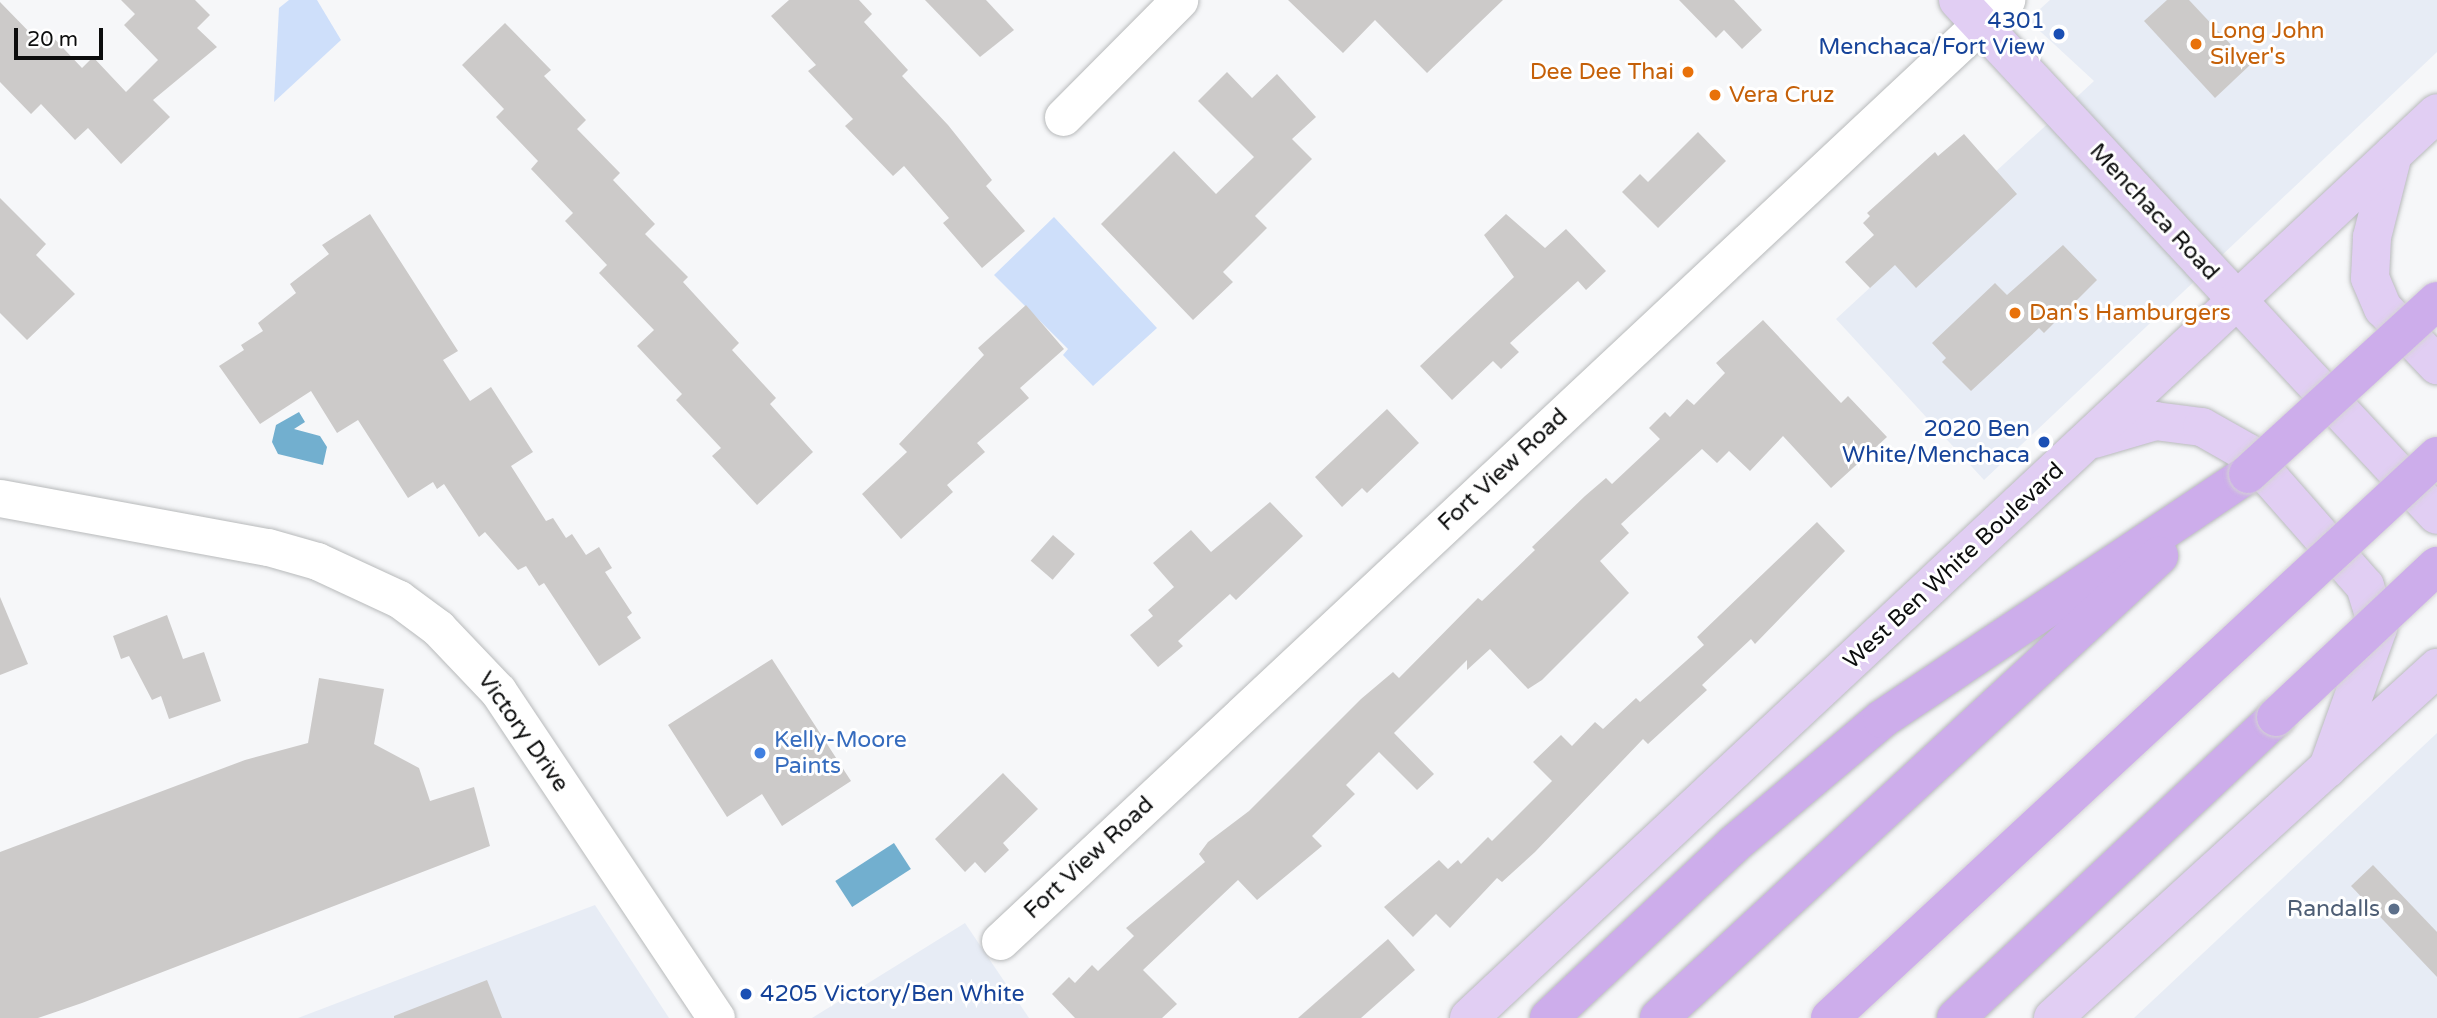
<!DOCTYPE html>
<style>
body{margin:0}
#map{position:relative;width:2437px;height:1018px;overflow:hidden;background:#f6f7f9;font-family:"Varela Round",sans-serif}
div>[style]{position:absolute}
.built>*{inset:0;background:#e7ecf5}
.green>*{inset:0;background:#cedffa}
.water>*{inset:0;background:#72afcf;transform-origin:0 0}
.building>*{inset:0;background:#cccac9;transform-origin:0 0}
.roads{filter:drop-shadow(0 0 2px #b8babb) drop-shadow(0 0 2px #b8babb)}
.minor>*{height:37px;margin:-18.5px;padding:0 18.5px;transform-origin:18.5px;border-radius:18.5px;background:#fff}
.major>*{height:38px;margin:-19px;padding:0 19px;transform-origin:19px;border-radius:19px;background:#e1cef3}
.highway>*{height:38px;margin:-19px;padding:0 19px;transform-origin:19px;border-radius:19px;background:#cdadeb}
.bridges{filter:drop-shadow(0 0 2px #d3d3d3) drop-shadow(0 0 2px #d3d3d3)}
.highway-bridge>*{height:38px;margin:-19px;padding:0 19px;transform-origin:19px;border-radius:19px;background:#cdadeb}
.dots>*{width:19px;height:19px;translate:-50% -50%;box-sizing:border-box;border:4px solid #fff;border-radius:50%}
span{translate:-50% -50%;white-space:nowrap;text-align:center;line-height:1.15;-webkit-text-stroke:6px #fff;paint-order:stroke}
.transit-label{font-size:23px;color:#164399}
.right{translate:-100% -50%;text-align:right}
.left{translate:0 -50%;text-align:left}
.food-label{font-size:23px;color:#c56008}
.street-label{font-size:23px;color:#0c0d0d}
.shop-label{font-size:23px;color:#366cbe}
.service-label{font-size:23px;color:#4e5e75}
.scale{position:absolute;left:14px;top:28px;width:89px;height:32px;box-sizing:border-box;border:4px solid #0c0d0d;border-top:0;padding-left:9px;font-size:21px;line-height:24px;white-space:nowrap;color:#0c0d0d;-webkit-text-stroke:5px #fff;paint-order:stroke}
</style>
<div id="map">
<div class="built">
<div style="clip-path:polygon(2050px 0,2437px 0,2437px 52px,1984px 480px,1836px 319px,2094px 81px,2028px 20px)"></div>
<div style="clip-path:polygon(2437px 733px,2437px 1018px,2134px 1018px)"></div>
<div style="clip-path:polygon(595px 905px,669px 1018px,298px 1018px)"></div>
<div style="clip-path:polygon(965px 923px,1029px 1018px,812px 1018px)"></div>
</div>
<div class="green">
<div style="clip-path:polygon(289px 0,317px 0,341px 40px,274px 102px,279px 8px)"></div>
<div style="clip-path:polygon(1054px 217px,1157px 328px,1093px 386px,1063px 355px,1068px 349px,994px 275px)"></div>
</div>
<div class="water">
<div style="clip-path:polygon(299px 412px,305px 422px,294px 429px,320px 436px,327px 447px,323px 465px,278px 454px,272px 442px,276px 425px)"></div>
<div style="left:894px;top:843px;width:31px;height:70px;rotate:57deg"></div>
</div>
<div class="building">
<div style="clip-path:polygon(121px 0,195px 0,210px 15px,197px 28px,217px 47px,153px 100px,170px 117px,121px 164px,88px 128px,75px 140px,41px 104px,31px 114px,0 82px,0 2px,38px 41px,47px 31px,82px 68px,93px 57px,126px 92px,158px 60px,124px 25px,135px 14px)"></div>
<div style="clip-path:polygon(789px 0,859px 0,872px 14px,864px 22px,908px 70px,902px 76px,948px 125px,992px 180px,986px 186px,1025px 231px,982px 268px,943px 223px,949px 218px,904px 166px,893px 176px,845px 126px,853px 119px,808px 71px,816px 65px,771px 16px)"></div>
<div style="clip-path:polygon(925px 0,986px 0,1014px 30px,980px 57px)"></div>
<div style="clip-path:polygon(1288px 0,1503px 0,1427px 73px,1375px 20px,1343px 53px)"></div>
<div style="clip-path:polygon(1679px 0,1734px 0,1762px 30px,1742px 49px,1724px 30px,1716px 38px)"></div>
<div style="clip-path:polygon(2167px 0,2189px 0,2250px 65px,2215px 98px,2144px 21px)"></div>
<div style="clip-path:polygon(505px 23px,551px 70px,544px 76px,586px 120px,577px 129px,620px 173px,613px 180px,655px 224px,645px 234px,688px 277px,683px 282px,739px 343px,732px 350px,776px 398px,770px 404px,813px 452px,757px 505px,712px 456px,721px 448px,676px 400px,682px 394px,637px 346px,654px 330px,599px 273px,607px 265px,565px 221px,573px 213px,531px 169px,538px 161px,496px 117px,504px 109px,462px 65px)"></div>
<div style="clip-path:polygon(1227px 72px,1252px 98px,1277px 74px,1316px 117px,1292px 139px,1312px 159px,1255px 216px,1267px 228px,1223px 272px,1233px 282px,1193px 320px,1101px 224px,1174px 151px,1216px 194px,1254px 157px,1198px 101px)"></div>
<div style="clip-path:polygon(1698px 132px,1726px 161px,1658px 228px,1622px 192px,1640px 174px,1648px 182px)"></div>
<div style="clip-path:polygon(1964px 134px,2017px 194px,1916px 288px,1895px 265px,1870px 288px,1845px 262px,1874px 235px,1863px 223px,1870px 216px,1867px 213px,1935px 152px,1938px 156px)"></div>
<div style="clip-path:polygon(0 198px,46px 244px,36px 255px,75px 294px,27px 340px,0 313px)"></div>
<div style="clip-path:polygon(370px 214px,458px 351px,443px 360px,470px 401px,491px 387px,533px 452px,511px 466px,546px 521px,553px 518px,566px 538px,572px 534px,586px 555px,599px 547px,612px 568px,605px 572px,632px 613px,627px 617px,641px 638px,599px 666px,544px 583px,539px 586px,526px 566px,518px 570px,485px 532px,479px 537px,444px 484px,437px 489px,433px 482px,408px 498px,358px 420px,337px 433px,311px 391px,260px 424px,219px 366px,244px 350px,241px 345px,263px 331px,258px 323px,296px 293px,290px 284px,329px 254px,322px 245px)"></div>
<div style="clip-path:polygon(1506px 214px,1545px 248px,1566px 229px,1606px 271px,1586px 290px,1578px 281px,1510px 343px,1519px 352px,1501px 369px,1493px 361px,1452px 400px,1420px 366px,1514px 277px,1484px 235px)"></div>
<div style="clip-path:polygon(2063px 245px,2097px 280px,2044px 333px,2039px 328px,1971px 391px,1942px 362px,1946px 358px,1932px 343px,1995px 283px,2007px 295px)"></div>
<div style="clip-path:polygon(1026px 305px,1064px 349px,1020px 388px,1029px 398px,977px 443px,985px 452px,947px 485px,953px 492px,901px 539px,862px 494px,907px 452px,899px 444px,984px 355px,978px 348px)"></div>
<div style="clip-path:polygon(1763px 320px,1841px 403px,1848px 396px,1887px 437px,1831px 488px,1783px 436px,1750px 471px,1729px 451px,1717px 463px,1702px 449px,1621px 524px,1629px 533px,1600px 561px,1629px 593px,1542px 680px,1528px 689px,1490px 649px,1467px 670px,1467px 660px,1394px 733px,1434px 774px,1417px 790px,1379px 752px,1346px 785px,1355px 794px,1312px 836px,1322px 846px,1257px 900px,1238px 880px,1143px 970px,1177px 1004px,1162px 1018px,1075px 1018px,1052px 994px,1069px 977px,1075px 983px,1092px 965px,1098px 971px,1134px 936px,1126px 928px,1205px 862px,1199px 854px,1208px 842px,1249px 811px,1361px 699px,1393px 672px,1399px 678px,1478px 598px,1482px 601px,1535px 550px,1532px 547px,1585px 496px,1606px 478px,1612px 484px,1660px 439px,1649px 428px,1665px 412px,1670px 417px,1687px 399px,1694px 405px,1725px 373px,1716px 363px)"></div>
<div style="clip-path:polygon(1387px 409px,1419px 443px,1367px 493px,1362px 488px,1342px 507px,1315px 477px)"></div>
<div style="clip-path:polygon(1270px 502px,1303px 536px,1236px 600px,1230px 594px,1178px 641px,1183px 646px,1158px 667px,1130px 635px,1153px 616px,1148px 610px,1174px 587px,1153px 563px,1191px 530px,1211px 552px)"></div>
<div style="clip-path:polygon(1817px 522px,1845px 551px,1755px 644px,1751px 639px,1702px 685px,1707px 690px,1648px 744px,1643px 739px,1535px 852px,1502px 882px,1497px 878px,1450px 928px,1436px 914px,1413px 937px,1384px 907px,1439px 860px,1448px 869px,1458px 860px,1461px 864px,1488px 837px,1492px 841px,1552px 781px,1533px 762px,1561px 735px,1572px 746px,1595px 722px,1603px 729px,1636px 698px,1640px 702px,1704px 645px,1697px 637px)"></div>
<div style="left:1053px;top:535px;width:29px;height:34px;rotate:41deg"></div>
<div style="clip-path:polygon(0 597px,28px 664px,0 675px)"></div>
<div style="clip-path:polygon(167px 615px,183px 659px,204px 652px,221px 701px,169px 719px,161px 696px,152px 700px,129px 656px,121px 659px,113px 636px)"></div>
<div style="clip-path:polygon(772px 659px,851px 781px,782px 826px,762px 794px,727px 817px,668px 725px)"></div>
<div style="clip-path:polygon(319px 678px,384px 689px,374px 744px,419px 768px,430px 801px,474px 787px,490px 846px,82px 1003px,38px 1018px,0 1018px,0 852px,245px 760px,308px 743px)"></div>
<div style="clip-path:polygon(1003px 773px,1038px 809px,1003px 843px,1009px 850px,985px 873px,975px 862px,965px 872px,935px 839px)"></div>
<div style="clip-path:polygon(2373px 865px,2437px 932px,2437px 977px,2351px 886px)"></div>
<div style="clip-path:polygon(1388px 939px,1415px 970px,1361px 1018px,1298px 1018px)"></div>
<div style="clip-path:polygon(487px 980px,502px 1018px,394px 1018px,394px 1016px)"></div>
</div>
<div class="roads">
<div class="minor">
<div style="left:1063px;top:117px;width:165px;rotate:-45.2deg"></div>
<div style="left:0;top:498px;width:272px;rotate:10.4deg"></div>
<div style="left:268px;top:547px;width:51px;rotate:15.9deg"></div>
<div style="left:317px;top:561px;width:90px;rotate:24.9deg"></div>
<div style="left:399px;top:599px;width:49px;rotate:36.6deg"></div>
<div style="left:438px;top:628px;width:87px;rotate:46.4deg"></div>
<div style="left:498px;top:691px;width:393px;rotate:56.3deg"></div>
<div style="left:1000px;top:941px;width:1378px;rotate:-43.09deg"></div>
</div>
<div class="major">
<div style="left:1958px;top:0;width:703px;rotate:47.07deg"></div>
<div style="left:2393px;top:154px;width:86px;rotate:104.2deg"></div>
<div style="left:2372px;top:237px;width:41px;rotate:92.8deg"></div>
<div style="left:2370px;top:278px;width:33px;rotate:67deg"></div>
<div style="left:2383px;top:308px;width:79px;rotate:46.5deg"></div>
<div style="left:2094px;top:439px;width:64px;rotate:-16.4deg"></div>
<div style="left:2155px;top:421px;width:47px;rotate:7.3deg"></div>
<div style="left:2202px;top:427px;width:53px;rotate:29.5deg"></div>
<div style="left:2248px;top:453px;width:177px;rotate:48.7deg"></div>
<div style="left:2365px;top:586px;width:44px;rotate:72.8deg"></div>
<div style="left:2378px;top:628px;width:149px;rotate:109.7deg"></div>
<div style="left:1469px;top:1018px;width:1325px;rotate:-43.07deg"></div>
<div style="left:2053px;top:1018px;width:520px;rotate:-42.35deg"></div>
</div>
<div class="highway">
<div style="left:1549px;top:1018px;width:253px;rotate:-43.2deg"></div>
<div style="left:1733px;top:845px;width:195px;rotate:-40.2deg"></div>
<div style="left:1882px;top:719px;width:440px;rotate:-33.8deg"></div>
<div style="left:1659px;top:1018px;width:681px;rotate:-42.74deg"></div>
<div style="left:1956px;top:1018px;width:439px;rotate:-43.2deg"></div>
</div>
</div>
<div class="bridges">
<div class="highway-bridge">
<div style="left:2248px;top:474px;width:256px;rotate:-42.5deg"></div>
<div style="left:2276px;top:717px;width:221px;rotate:-43.2deg"></div>
<div style="left:1830px;top:1018px;width:827px;rotate:-42.8deg"></div>
</div>
</div>
<div class="dots">
<div style="left:2059px;top:34px;background:#1a4fb4"></div>
<div style="left:2196px;top:44px;background:#e8710a"></div>
<div style="left:1688px;top:72px;background:#e8710a"></div>
<div style="left:1715px;top:95px;background:#e8710a"></div>
<div style="left:2015px;top:313px;background:#e8710a"></div>
<div style="left:2044px;top:442px;background:#1a4fb4"></div>
<div style="left:760px;top:753px;background:#3f7fe0"></div>
<div style="left:2394px;top:909px;background:#5c6f8a"></div>
<div style="left:746px;top:994px;background:#1a4fb4"></div>
</div>
<div class="transit-label">
<span class="right" style="left:2045px;top:34px">4301<br>Menchaca/Fort View</span>
<span class="right" style="left:2030px;top:442px">2020 Ben<br>White/Menchaca</span>
<span class="left" style="left:760px;top:994px">4205 Victory/Ben White</span>
</div>
<div class="food-label">
<span class="left" style="left:2210px;top:44px">Long John<br>Silver's</span>
<span class="right" style="left:1674px;top:72px">Dee Dee Thai</span>
<span class="left" style="left:1729px;top:95px">Vera Cruz</span>
<span class="left" style="left:2029px;top:313px">Dan's Hamburgers</span>
</div>
<div class="street-label">
<span style="left:2154px;top:212px;rotate:47deg">Menchaca Road</span>
<span style="left:1503px;top:470px;rotate:-43deg">Fort View Road</span>
<span style="left:1954px;top:566px;rotate:-43deg">West Ben White Boulevard</span>
<span style="left:523px;top:732px;rotate:55deg">Victory Drive</span>
<span style="left:1089px;top:858px;rotate:-43deg">Fort View Road</span>
</div>
<div class="shop-label">
<span class="left" style="left:774px;top:753px">Kelly-Moore<br>Paints</span>
</div>
<div class="service-label">
<span class="right" style="left:2380px;top:909px">Randalls</span>
</div>
<div class="scale">20 m</div>
</div>
